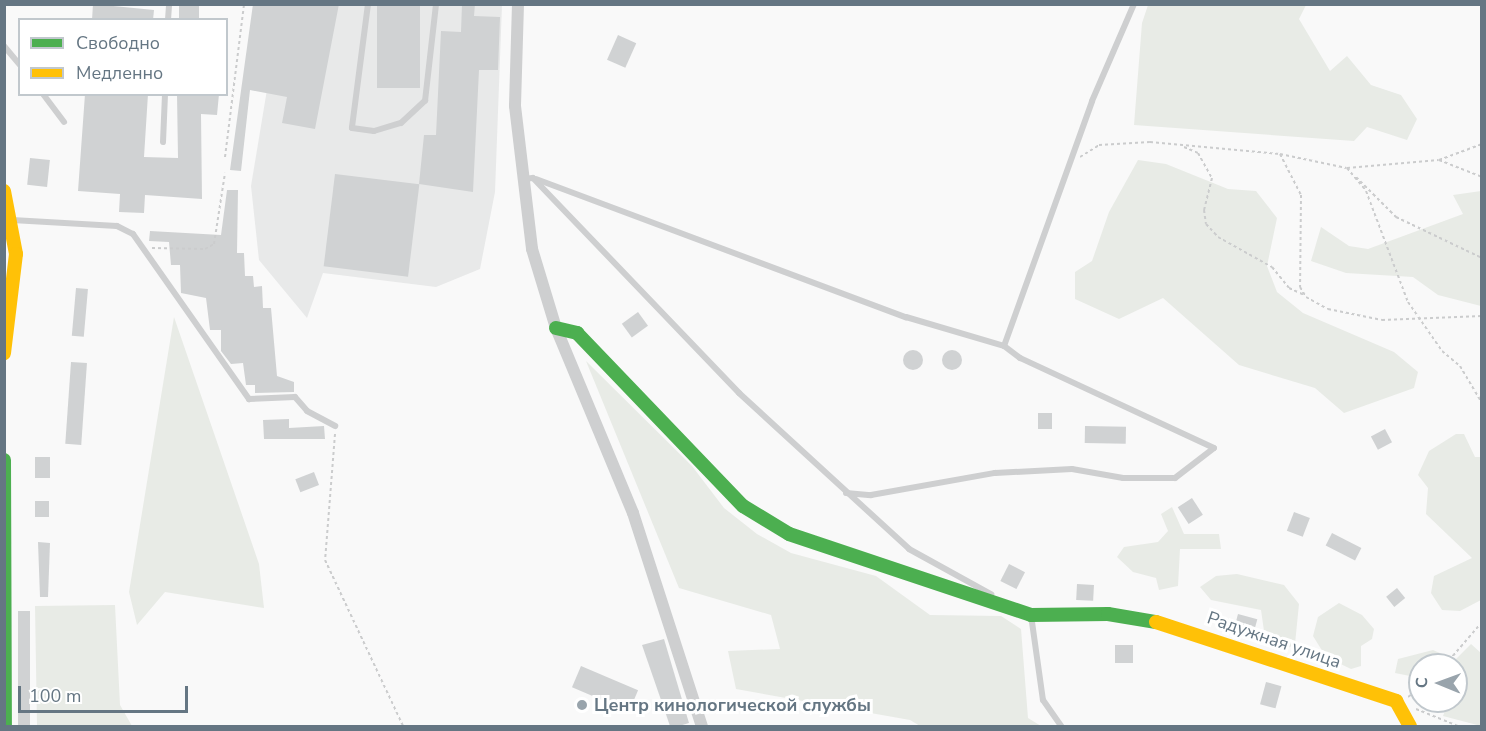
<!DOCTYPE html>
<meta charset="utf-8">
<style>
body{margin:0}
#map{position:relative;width:1486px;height:731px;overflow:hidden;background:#f9f9f9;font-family:"Nunito Sans",sans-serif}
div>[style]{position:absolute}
.built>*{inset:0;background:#e8e9e9}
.green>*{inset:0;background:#e8ebe6}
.building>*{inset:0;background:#d0d2d3;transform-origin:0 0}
.round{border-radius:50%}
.path>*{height:2px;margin-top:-1px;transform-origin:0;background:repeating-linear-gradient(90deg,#cbcccd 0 3px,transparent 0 6px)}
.lane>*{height:6px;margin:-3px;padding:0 3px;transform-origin:3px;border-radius:3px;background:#cecfd0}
.street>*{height:12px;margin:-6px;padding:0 6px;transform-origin:6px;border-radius:6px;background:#cecfd0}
.fast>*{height:14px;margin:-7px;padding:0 7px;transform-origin:7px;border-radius:7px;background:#4caf50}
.slow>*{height:14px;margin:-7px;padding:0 7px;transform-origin:7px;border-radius:7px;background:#ffc107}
.dots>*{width:16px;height:16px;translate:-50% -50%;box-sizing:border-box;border:3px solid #fff;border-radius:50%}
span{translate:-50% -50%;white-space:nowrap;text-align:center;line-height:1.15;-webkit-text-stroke:6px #fff;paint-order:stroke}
.street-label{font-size:18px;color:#657683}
.poi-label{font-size:18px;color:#657683;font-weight:700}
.left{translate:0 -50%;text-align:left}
.frame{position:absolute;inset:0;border:6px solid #657683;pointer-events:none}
.legend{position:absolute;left:18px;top:18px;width:210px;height:78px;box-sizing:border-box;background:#fff;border:2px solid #c1c8cd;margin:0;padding:8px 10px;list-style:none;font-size:18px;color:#657683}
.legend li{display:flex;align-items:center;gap:12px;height:30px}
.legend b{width:30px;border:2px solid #c1c8cd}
.north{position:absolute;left:1408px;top:653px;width:60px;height:60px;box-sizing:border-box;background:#fff;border:2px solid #c1c8cd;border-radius:50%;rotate:271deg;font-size:16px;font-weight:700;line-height:24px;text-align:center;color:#657683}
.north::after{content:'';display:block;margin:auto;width:21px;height:27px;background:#99a4ac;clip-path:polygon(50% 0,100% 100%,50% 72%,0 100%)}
.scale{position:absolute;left:18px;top:686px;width:170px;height:27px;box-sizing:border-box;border:3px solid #657683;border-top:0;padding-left:8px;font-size:18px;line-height:21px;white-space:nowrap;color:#657683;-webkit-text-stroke:4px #fff;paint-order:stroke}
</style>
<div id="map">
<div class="built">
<div style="clip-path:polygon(281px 5px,502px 5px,495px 192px,480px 269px,436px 287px,323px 273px,307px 318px,259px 260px,251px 186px)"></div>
</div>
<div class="green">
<div style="clip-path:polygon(1148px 5px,1306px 5px,1299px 19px,1330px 71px,1347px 56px,1371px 85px,1401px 95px,1417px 119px,1407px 140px,1367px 127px,1354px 141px,1134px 125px,1142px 23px)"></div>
<div style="clip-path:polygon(1138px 160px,1166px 164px,1228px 189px,1256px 191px,1277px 218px,1267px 266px,1277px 292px,1303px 313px,1394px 352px,1418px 372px,1414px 388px,1344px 413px,1315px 388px,1239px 365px,1163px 298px,1119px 319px,1075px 299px,1075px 272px,1092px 261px,1109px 212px)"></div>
<div style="clip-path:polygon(1481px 191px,1481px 306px,1438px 295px,1413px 277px,1346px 273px,1311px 261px,1321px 227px,1349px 246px,1368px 249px,1463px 214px,1453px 195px)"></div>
<div style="clip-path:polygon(174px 317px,259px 564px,264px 608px,165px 592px,137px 625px,129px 592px)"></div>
<div style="clip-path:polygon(586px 361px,692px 466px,724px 508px,757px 534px,791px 553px,876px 576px,930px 615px,1001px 616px,1021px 629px,1028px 718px,1041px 726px,920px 726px,910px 720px,736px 689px,728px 651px,780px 649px,771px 615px,679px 588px)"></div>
<div style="clip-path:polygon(1456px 434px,1464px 434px,1475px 457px,1482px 457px,1481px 600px,1460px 611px,1442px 610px,1431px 593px,1434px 576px,1472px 558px,1426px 514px,1428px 488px,1418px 475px,1429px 451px)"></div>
<div style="clip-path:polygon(1172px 507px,1184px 534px,1219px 534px,1221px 549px,1180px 549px,1178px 586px,1159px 590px,1156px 578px,1133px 572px,1117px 557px,1124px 547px,1158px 542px,1168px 531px,1161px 514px)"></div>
<div style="clip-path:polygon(1237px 574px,1284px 585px,1299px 604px,1295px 644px,1288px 648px,1265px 638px,1261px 610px,1211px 600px,1200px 587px,1216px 576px)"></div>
<div style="clip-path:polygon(1339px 603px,1362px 615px,1374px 629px,1372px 639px,1361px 646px,1361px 666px,1351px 669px,1326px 657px,1313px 636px,1318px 617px)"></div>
<div style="clip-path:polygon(115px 605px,120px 705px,132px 726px,37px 726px,35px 606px)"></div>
<div style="clip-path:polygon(1471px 644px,1481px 653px,1481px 726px,1443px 716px,1449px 701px,1456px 701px,1453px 662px)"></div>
<div style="clip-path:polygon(1433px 650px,1442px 654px,1435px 665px,1420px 665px,1420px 678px,1395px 673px,1398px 659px)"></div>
</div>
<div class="building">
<div style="clip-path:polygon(93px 4px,154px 10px,153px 20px,92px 20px)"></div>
<div style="left:179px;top:4px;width:20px;height:16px"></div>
<div style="clip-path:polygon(253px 4px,339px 4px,315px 129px,282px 123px,287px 97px,250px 90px,241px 171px,230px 170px)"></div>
<div style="left:377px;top:4px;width:43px;height:84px"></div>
<div style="clip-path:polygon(462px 4px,475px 4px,474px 16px,500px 17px,498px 70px,479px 70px,473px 192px,419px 184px,424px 135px,436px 135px,441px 31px,461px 32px)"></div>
<div style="left:618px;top:35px;width:20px;height:27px;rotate:24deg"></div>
<div style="clip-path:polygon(85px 94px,148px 94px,144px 157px,178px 158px,177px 94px,219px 94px,217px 115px,201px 114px,202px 199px,145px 195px,144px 213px,119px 212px,120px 194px,78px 191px)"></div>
<div style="left:30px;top:158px;width:20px;height:27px;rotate:6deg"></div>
<div style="left:335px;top:174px;width:85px;height:93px;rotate:7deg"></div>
<div style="clip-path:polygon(227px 190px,238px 190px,237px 253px,244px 253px,245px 276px,253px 276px,254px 287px,262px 286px,263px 308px,271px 308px,277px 376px,294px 382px,294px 392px,255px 393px,255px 385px,246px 385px,243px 363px,231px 364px,221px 351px,221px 330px,210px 330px,206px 298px,181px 293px,180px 265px,171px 265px,169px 242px,149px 241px,150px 231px,221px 235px)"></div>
<div style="left:76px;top:288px;width:12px;height:48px;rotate:5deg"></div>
<div style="left:638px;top:312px;width:17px;height:20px;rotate:54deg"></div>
<div class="round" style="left:903px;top:350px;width:20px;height:20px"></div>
<div class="round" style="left:942px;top:350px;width:20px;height:20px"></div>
<div style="left:71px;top:362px;width:16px;height:82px;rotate:4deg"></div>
<div style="left:1038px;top:413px;width:14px;height:16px"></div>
<div style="clip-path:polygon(289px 419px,289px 428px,324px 426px,325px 439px,264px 439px,263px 420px)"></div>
<div style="left:1085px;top:426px;width:41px;height:17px;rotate:1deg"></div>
<div style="left:1385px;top:429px;width:15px;height:16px;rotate:62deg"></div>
<div style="left:50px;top:457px;width:21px;height:15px;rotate:90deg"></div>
<div style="left:314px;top:472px;width:14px;height:20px;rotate:69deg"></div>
<div style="left:1192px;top:498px;width:20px;height:17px;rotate:57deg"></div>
<div style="left:35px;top:501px;width:14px;height:16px"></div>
<div style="left:1294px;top:512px;width:17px;height:20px;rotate:21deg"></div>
<div style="left:1332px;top:533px;width:33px;height:14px;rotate:27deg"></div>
<div style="clip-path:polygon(38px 542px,50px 543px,48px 597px,40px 597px)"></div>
<div style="left:1009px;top:564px;width:18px;height:19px;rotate:27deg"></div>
<div style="left:1077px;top:584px;width:17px;height:16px;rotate:3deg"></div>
<div style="left:1397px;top:588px;width:13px;height:14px;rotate:51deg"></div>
<div style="left:18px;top:611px;width:12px;height:115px"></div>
<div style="left:1238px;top:614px;width:20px;height:17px;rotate:15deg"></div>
<div style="clip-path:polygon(664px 639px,689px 723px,679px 726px,670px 726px,642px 645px)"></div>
<div style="left:1115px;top:645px;width:18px;height:18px"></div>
<div style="left:581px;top:666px;width:62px;height:23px;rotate:23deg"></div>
<div style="left:1266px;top:682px;width:16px;height:23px;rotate:15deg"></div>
</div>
<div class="path">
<div style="left:1184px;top:147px;width:15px;rotate:23deg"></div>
<div style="left:1198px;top:153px;width:29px;rotate:61deg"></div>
<div style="left:1212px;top:178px;width:33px;rotate:104deg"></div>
<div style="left:1204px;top:210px;width:14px;rotate:82deg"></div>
<div style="left:1206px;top:224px;width:18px;rotate:47deg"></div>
<div style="left:1218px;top:237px;width:62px;rotate:29.1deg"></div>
<div style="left:1272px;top:267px;width:27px;rotate:51deg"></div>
<div style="left:1289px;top:288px;width:17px;rotate:25deg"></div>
<div style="left:1280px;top:154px;width:46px;rotate:62.9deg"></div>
<div style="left:1301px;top:195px;width:92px;rotate:90.6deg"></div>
<div style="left:1300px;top:287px;width:12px;rotate:59deg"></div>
<div style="left:1306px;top:297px;width:25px;rotate:29deg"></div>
<div style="left:1328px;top:309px;width:55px;rotate:11.5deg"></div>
<div style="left:1382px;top:320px;width:100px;rotate:-2.3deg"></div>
<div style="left:225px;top:157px;width:154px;rotate:-82.9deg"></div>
<div style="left:1080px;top:157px;width:22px;rotate:-32deg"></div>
<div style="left:1099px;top:145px;width:51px;rotate:-3.4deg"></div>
<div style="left:1150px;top:142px;width:131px;rotate:5.3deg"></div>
<div style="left:1280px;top:154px;width:68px;rotate:11.8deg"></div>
<div style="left:1347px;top:168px;width:92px;rotate:-5deg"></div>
<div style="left:1439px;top:160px;width:46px;rotate:-20.4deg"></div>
<div style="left:1439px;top:160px;width:46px;rotate:21.6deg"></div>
<div style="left:1347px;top:168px;width:30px;rotate:50deg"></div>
<div style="left:1366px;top:191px;width:119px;rotate:69.3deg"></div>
<div style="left:1408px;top:302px;width:60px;rotate:55.2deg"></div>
<div style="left:1442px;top:351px;width:23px;rotate:40deg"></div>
<div style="left:1460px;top:366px;width:43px;rotate:59.3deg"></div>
<div style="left:1356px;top:177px;width:57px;rotate:45deg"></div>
<div style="left:1396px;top:217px;width:95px;rotate:25.5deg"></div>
<div style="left:152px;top:248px;width:53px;rotate:1.1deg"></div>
<div style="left:205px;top:249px;width:10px;rotate:-29deg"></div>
<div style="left:214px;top:244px;width:72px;rotate:-81.2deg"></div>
<div style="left:335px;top:434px;width:126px;rotate:94.5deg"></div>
<div style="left:325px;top:560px;width:183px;rotate:64.8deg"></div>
<div style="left:1445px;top:665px;width:57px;rotate:-49.3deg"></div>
<div style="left:1408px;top:697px;width:15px;rotate:-37deg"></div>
<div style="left:1416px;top:709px;width:45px;rotate:22deg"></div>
</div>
<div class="lane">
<div style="left:368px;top:4px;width:125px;rotate:97.4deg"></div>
<div style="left:352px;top:128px;width:22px;rotate:8deg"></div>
<div style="left:374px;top:131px;width:28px;rotate:-17deg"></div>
<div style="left:401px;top:123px;width:33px;rotate:-43deg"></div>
<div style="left:425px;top:101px;width:98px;rotate:-83.5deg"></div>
<div style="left:168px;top:20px;width:16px;rotate:-86deg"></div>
<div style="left:4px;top:46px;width:25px;rotate:50deg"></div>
<div style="left:43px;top:94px;width:35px;rotate:53deg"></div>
<div style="left:163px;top:142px;width:48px;rotate:-87.6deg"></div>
<div style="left:523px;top:179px;width:10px;rotate:-6deg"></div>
<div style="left:533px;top:178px;width:298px;rotate:46.2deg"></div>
<div style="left:739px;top:393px;width:231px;rotate:42.5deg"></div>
<div style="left:909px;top:549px;width:94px;rotate:28.8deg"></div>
<div style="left:536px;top:179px;width:395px;rotate:20.5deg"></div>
<div style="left:906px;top:317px;width:102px;rotate:16.5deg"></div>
<div style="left:12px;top:220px;width:105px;rotate:3.3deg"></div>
<div style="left:117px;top:226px;width:18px;rotate:27deg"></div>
<div style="left:133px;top:234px;width:202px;rotate:54.9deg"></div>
<div style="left:249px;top:399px;width:46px;rotate:-2.5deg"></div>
<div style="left:295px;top:397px;width:18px;rotate:49deg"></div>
<div style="left:307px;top:411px;width:32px;rotate:28deg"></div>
<div style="left:846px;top:493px;width:25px;rotate:5deg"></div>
<div style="left:871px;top:495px;width:126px;rotate:-10.1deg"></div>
<div style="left:995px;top:473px;width:77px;rotate:-3deg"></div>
<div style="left:1072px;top:469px;width:52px;rotate:10deg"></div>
<div style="left:1123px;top:478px;width:52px"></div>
<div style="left:1175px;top:478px;width:49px;rotate:-37.6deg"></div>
<div style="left:1214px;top:448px;width:214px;rotate:-155.1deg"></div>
<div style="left:1020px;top:358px;width:20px;rotate:-143deg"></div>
<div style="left:1004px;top:346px;width:260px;rotate:-70.2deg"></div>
<div style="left:1092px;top:101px;width:106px;rotate:-66.6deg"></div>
<div style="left:1031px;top:615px;width:86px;rotate:82deg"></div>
<div style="left:1043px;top:700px;width:32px;rotate:55deg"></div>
</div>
<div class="street">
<div style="left:518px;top:4px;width:102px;rotate:91.7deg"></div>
<div style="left:515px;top:106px;width:144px;rotate:83.2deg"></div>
<div style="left:532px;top:249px;width:83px;rotate:73.1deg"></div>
<div style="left:556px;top:328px;width:200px;rotate:67.4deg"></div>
<div style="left:633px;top:513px;width:224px;rotate:72.1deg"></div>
</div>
<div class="fast">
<div style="left:556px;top:328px;width:22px;rotate:13deg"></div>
<div style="left:577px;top:333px;width:240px;rotate:46.2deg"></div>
<div style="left:743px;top:506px;width:54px;rotate:31.3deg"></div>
<div style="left:789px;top:534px;width:255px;rotate:18.5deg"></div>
<div style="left:1031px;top:615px;width:77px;rotate:-0.7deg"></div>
<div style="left:1108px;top:614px;width:49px;rotate:9.5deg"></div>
<div style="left:4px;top:460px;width:266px;rotate:89.8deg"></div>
</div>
<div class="slow">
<div style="left:4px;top:191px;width:64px;rotate:79.2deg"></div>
<div style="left:16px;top:254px;width:100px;rotate:96.9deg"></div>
<div style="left:1156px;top:622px;width:253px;rotate:18.2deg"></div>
<div style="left:1396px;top:701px;width:29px;rotate:61deg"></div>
</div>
<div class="dots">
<div style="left:582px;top:705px;background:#99a4ac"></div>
</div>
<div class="street-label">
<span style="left:1274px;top:640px;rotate:19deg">Радужная улица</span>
</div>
<div class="poi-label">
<span class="left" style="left:594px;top:705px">Центр кинологической службы</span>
</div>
<div class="frame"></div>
<ul class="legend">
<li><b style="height:8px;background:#4caf50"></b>Свободно</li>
<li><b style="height:8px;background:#ffc107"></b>Медленно</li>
</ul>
<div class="north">С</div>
<div class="scale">100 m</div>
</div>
